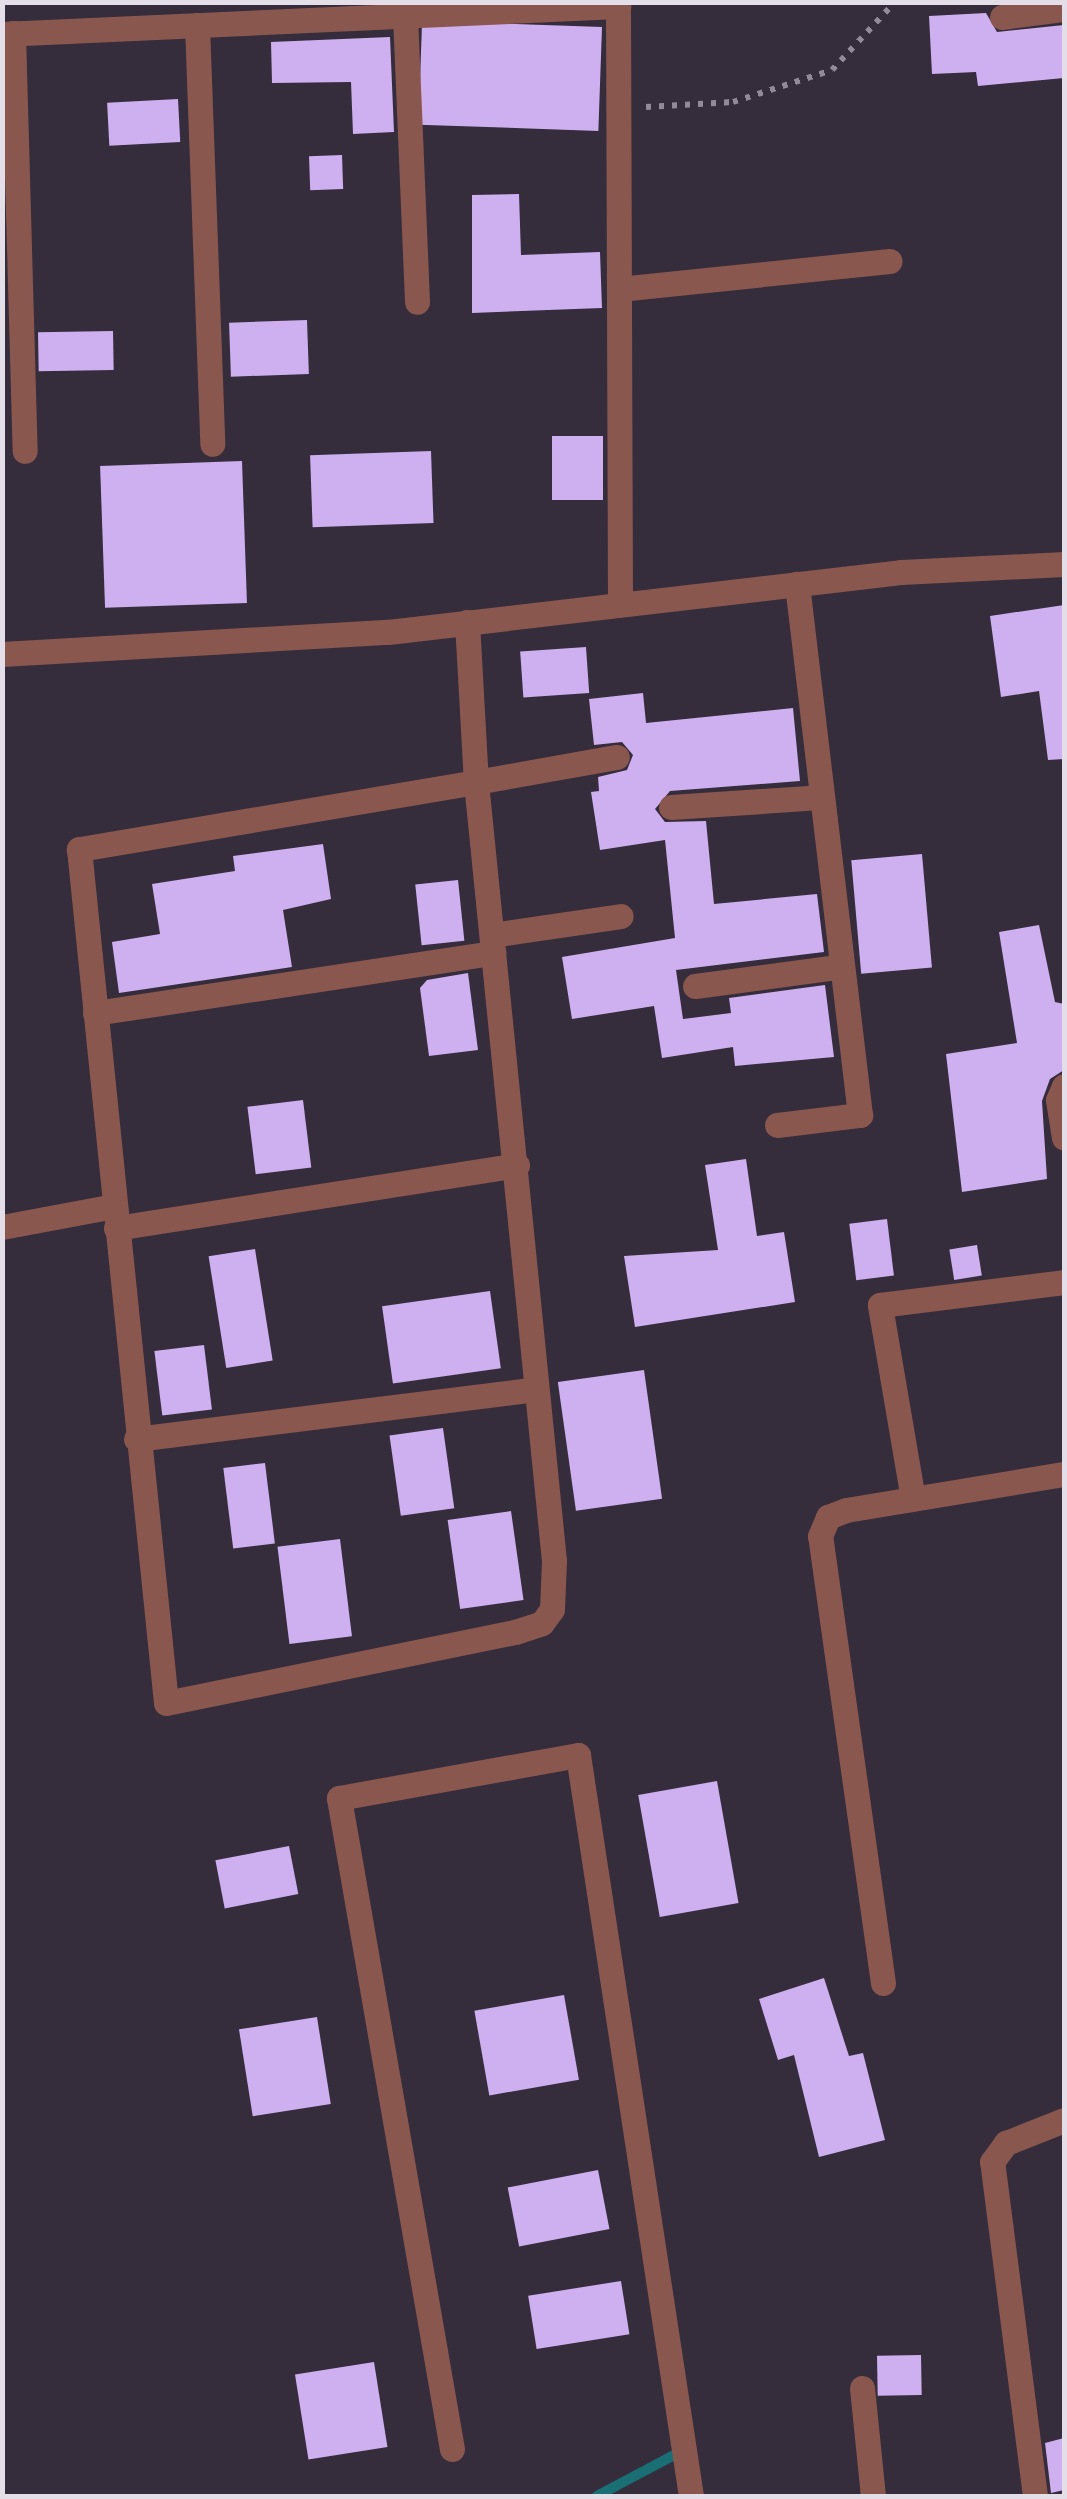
<!DOCTYPE html>
<style>
body{margin:0}
#map{position:relative;width:1067px;height:2499px;overflow:hidden;background:#352c3c;font-family:Inter,sans-serif}
div>[style]{position:absolute}
.stream>*{height:10px;margin:-5px;padding:0 5px;transform-origin:5px;border-radius:5px;background:#1a6f74}
.building>*{inset:0;background:#ceaff0;transform-origin:0 0}
.path>*{height:6px;margin-top:-3px;transform-origin:0;background:repeating-linear-gradient(90deg,#928a97 0 5px,transparent 0 13px)}
.minor>*{height:25px;margin:-12.5px;padding:0 12.5px;transform-origin:12.5px;border-radius:12.5px;background:#8a574e}
span{translate:-50% -50%;white-space:nowrap;text-align:center;line-height:1.15;-webkit-text-stroke:10px #352c3c;paint-order:stroke}
.frame{position:absolute;inset:0;border:5px solid #e4dee8;pointer-events:none}
</style>
<div id="map">
<div class="stream">
<div style="left:597px;top:2496px;width:89px;rotate:-28deg"></div>
</div>
<div class="building">
<div style="clip-path:polygon(986px 13px,997px 32px,1064px 25px,1064px 78px,978px 86px,976px 72px,932px 74px,929px 16px)"></div>
<div style="left:602px;top:27px;width:104px;height:180px;rotate:92deg"></div>
<div style="clip-path:polygon(390px 37px,394px 132px,353px 134px,351px 82px,272px 83px,271px 42px)"></div>
<div style="left:178px;top:99px;width:43px;height:71px;rotate:87deg"></div>
<div style="left:342px;top:155px;width:34px;height:33px;rotate:88deg"></div>
<div style="clip-path:polygon(519px 194px,521px 255px,600px 252px,602px 308px,472px 313px,472px 195px)"></div>
<div style="left:307px;top:320px;width:54px;height:78px;rotate:88deg"></div>
<div style="left:113px;top:331px;width:39px;height:75px;rotate:89deg"></div>
<div style="left:552px;top:436px;width:51px;height:64px"></div>
<div style="left:431px;top:451px;width:72px;height:121px;rotate:88deg"></div>
<div style="left:242px;top:461px;width:142px;height:142px;rotate:88deg"></div>
<div style="clip-path:polygon(1064px 605px,1064px 759px,1048px 760px,1039px 691px,1001px 697px,990px 616px)"></div>
<div style="left:586px;top:647px;width:46px;height:66px;rotate:86deg"></div>
<div style="clip-path:polygon(643px 693px,646px 723px,793px 708px,800px 781px,670px 791px,655px 809px,665px 822px,706px 821px,714px 904px,817px 894px,824px 952px,676px 970px,683px 1019px,731px 1013px,729px 998px,825px 985px,834px 1057px,735px 1066px,733px 1047px,662px 1058px,654px 1006px,572px 1019px,562px 957px,675px 938px,665px 840px,600px 850px,591px 792px,599px 791px,598px 777px,627px 770px,633px 755px,622px 742px,594px 745px,589px 699px)"></div>
<div style="clip-path:polygon(323px 844px,331px 899px,283px 910px,292px 967px,119px 993px,112px 942px,160px 934px,152px 884px,235px 871px,233px 856px)"></div>
<div style="left:922px;top:854px;width:114px;height:71px;rotate:85deg"></div>
<div style="left:458px;top:880px;width:61px;height:43px;rotate:84deg"></div>
<div style="clip-path:polygon(1039px 925px,1055px 1002px,1064px 1004px,1064px 1070px,1050px 1079px,1042px 1101px,1047px 1179px,962px 1192px,946px 1054px,1017px 1043px,999px 932px)"></div>
<div style="clip-path:polygon(468px 973px,478px 1050px,429px 1056px,420px 988px,427px 980px)"></div>
<div style="left:303px;top:1100px;width:68px;height:56px;rotate:83deg"></div>
<div style="clip-path:polygon(746px 1159px,757px 1236px,784px 1232px,795px 1302px,635px 1327px,624px 1256px,718px 1250px,705px 1165px)"></div>
<div style="left:887px;top:1219px;width:57px;height:38px;rotate:83deg"></div>
<div style="left:977px;top:1245px;width:31px;height:28px;rotate:81deg"></div>
<div style="left:255px;top:1249px;width:113px;height:47px;rotate:81deg"></div>
<div style="left:490px;top:1291px;width:78px;height:109px;rotate:82deg"></div>
<div style="left:204px;top:1345px;width:65px;height:50px;rotate:83deg"></div>
<div style="left:644px;top:1370px;width:130px;height:87px;rotate:82deg"></div>
<div style="left:443px;top:1428px;width:81px;height:54px;rotate:82deg"></div>
<div style="left:265px;top:1463px;width:81px;height:42px;rotate:83deg"></div>
<div style="left:511px;top:1511px;width:90px;height:64px;rotate:82deg"></div>
<div style="left:340px;top:1539px;width:98px;height:63px;rotate:83deg"></div>
<div style="left:717px;top:1781px;width:124px;height:80px;rotate:80deg"></div>
<div style="left:289px;top:1846px;width:49px;height:75px;rotate:79deg"></div>
<div style="clip-path:polygon(824px 1978px,849px 2056px,863px 2053px,885px 2140px,819px 2157px,794px 2055px,778px 2060px,759px 1999px)"></div>
<div style="left:564px;top:1995px;width:86px;height:91px;rotate:80deg"></div>
<div style="left:317px;top:2017px;width:88px;height:79px;rotate:81deg"></div>
<div style="left:598px;top:2170px;width:60px;height:92px;rotate:79deg"></div>
<div style="left:621px;top:2281px;width:54px;height:94px;rotate:81deg"></div>
<div style="left:921px;top:2355px;width:40px;height:44px;rotate:89deg"></div>
<div style="left:374px;top:2362px;width:86px;height:80px;rotate:81deg"></div>
<div style="clip-path:polygon(1064px 2438px,1064px 2490px,1051px 2493px,1045px 2443px)"></div>
</div>
<div class="path">
<div style="left:646px;top:107px;width:87px;rotate:-3.3deg"></div>
<div style="left:733px;top:102px;width:104px;rotate:-17.9deg"></div>
<div style="left:832px;top:70px;width:93px;rotate:-47.2deg"></div>
</div>
<div class="minor">
<div style="left:618px;top:2px;width:601px;rotate:89.81deg"></div>
<div style="left:405px;top:15px;width:287px;rotate:87.6deg"></div>
<div style="left:1002px;top:17px;width:63px;rotate:-7.4deg"></div>
<div style="left:197px;top:25px;width:419px;rotate:87.9deg"></div>
<div style="left:13px;top:33px;width:418px;rotate:88.4deg"></div>
<div style="left:2px;top:34px;width:617px;rotate:-2.6deg"></div>
<div style="left:619px;top:289px;width:272px;rotate:-5.9deg"></div>
<div style="left:467px;top:622px;width:160px;rotate:86.8deg"></div>
<div style="left:476px;top:782px;width:403px;rotate:170.4deg"></div>
<div style="left:79px;top:849px;width:858px;rotate:84.18deg"></div>
<div style="left:166px;top:1703px;width:356px;rotate:-11.5deg"></div>
<div style="left:515px;top:1632px;width:28px;rotate:-18deg"></div>
<div style="left:542px;top:1623px;width:17px;rotate:-54deg"></div>
<div style="left:552px;top:1609px;width:48px;rotate:-87.6deg"></div>
<div style="left:554px;top:1561px;width:783px;rotate:-95.72deg"></div>
<div style="left:476px;top:782px;width:143px;rotate:-10.1deg"></div>
<div style="left:2px;top:654px;width:387px;rotate:-3.3deg"></div>
<div style="left:388px;top:632px;width:516px;rotate:-6.67deg"></div>
<div style="left:901px;top:572px;width:163px;rotate:-2.8deg"></div>
<div style="left:671px;top:807px;width:149px;rotate:-3.8deg"></div>
<div style="left:492px;top:935px;width:130px;rotate:-8.4deg"></div>
<div style="left:695px;top:986px;width:144px;rotate:-7.6deg"></div>
<div style="left:95px;top:1013px;width:403px;rotate:-8.6deg"></div>
<div style="left:1064px;top:1086px;width:15px;rotate:113deg"></div>
<div style="left:1058px;top:1100px;width:38px;rotate:81deg"></div>
<div style="left:777px;top:1125px;width:84px;rotate:-6.9deg"></div>
<div style="left:860px;top:1115px;width:535px;rotate:-96.77deg"></div>
<div style="left:2px;top:1227px;width:114px;rotate:-10.6deg"></div>
<div style="left:116px;top:1228px;width:406px;rotate:-8.9deg"></div>
<div style="left:136px;top:1439px;width:403px;rotate:-7.1deg"></div>
<div style="left:912px;top:1493px;width:191px;rotate:-99.7deg"></div>
<div style="left:880px;top:1305px;width:185px;rotate:-7.1deg"></div>
<div style="left:883px;top:1983px;width:451px;rotate:-98deg"></div>
<div style="left:820px;top:1536px;width:21px;rotate:-67deg"></div>
<div style="left:828px;top:1517px;width:19px;rotate:-21deg"></div>
<div style="left:846px;top:1510px;width:221px;rotate:-9.4deg"></div>
<div style="left:862px;top:2388px;width:109px;rotate:84.2deg"></div>
<div style="left:452px;top:2449px;width:661px;rotate:-99.85deg"></div>
<div style="left:339px;top:1798px;width:243px;rotate:-10.2deg"></div>
<div style="left:578px;top:1755px;width:750px;rotate:81.33deg"></div>
<div style="left:1035px;top:2496px;width:337px;rotate:-97.3deg"></div>
<div style="left:992px;top:2162px;width:24px;rotate:-54deg"></div>
<div style="left:1006px;top:2143px;width:62px;rotate:-21.6deg"></div>
</div>
<div class="frame"></div>
</div>
